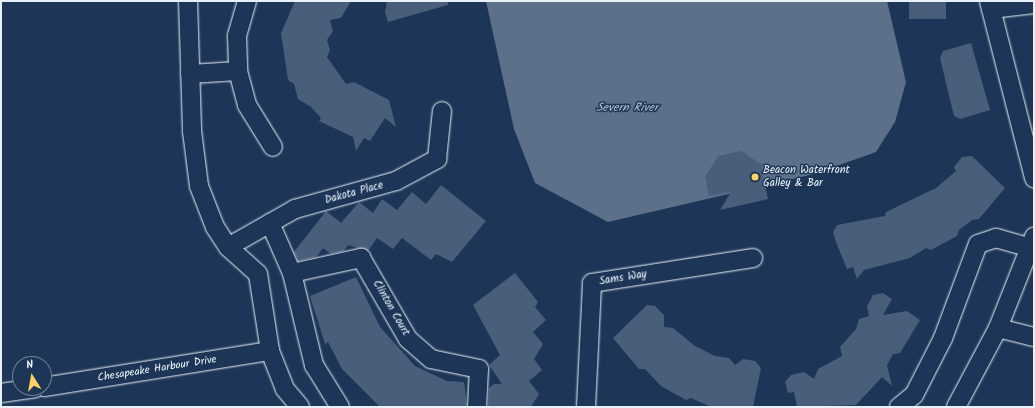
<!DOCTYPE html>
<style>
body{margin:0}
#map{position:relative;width:1035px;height:408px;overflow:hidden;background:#1d3557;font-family:Kalam,sans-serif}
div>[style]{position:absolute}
.water>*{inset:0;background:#5d7089}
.building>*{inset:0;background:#495e7a;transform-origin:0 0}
.roads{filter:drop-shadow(0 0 1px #e8f1f8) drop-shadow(0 0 1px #e8f1f8)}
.minor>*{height:18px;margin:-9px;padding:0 9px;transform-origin:9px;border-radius:9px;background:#1d3557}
.dots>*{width:11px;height:11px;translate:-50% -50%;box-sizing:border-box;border:2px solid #1d3557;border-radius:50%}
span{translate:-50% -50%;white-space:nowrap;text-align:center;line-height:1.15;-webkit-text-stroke:3px #1d3557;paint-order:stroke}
.poi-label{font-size:11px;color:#e8f1f8}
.left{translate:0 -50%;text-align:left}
.street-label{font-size:11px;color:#e8f1f8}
.water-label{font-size:12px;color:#b7c4d1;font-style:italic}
.frame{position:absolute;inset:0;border:2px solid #e8f1f8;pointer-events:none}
.north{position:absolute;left:12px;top:356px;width:40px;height:40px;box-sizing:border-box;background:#1d3557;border:1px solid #6e8097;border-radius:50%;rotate:349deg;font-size:11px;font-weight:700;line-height:16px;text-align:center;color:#e8f1f8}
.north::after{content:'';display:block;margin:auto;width:14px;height:18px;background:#ffd166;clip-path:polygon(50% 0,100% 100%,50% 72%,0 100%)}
</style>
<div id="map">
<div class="water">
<div style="clip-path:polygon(486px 1px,887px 1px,906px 82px,895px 122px,876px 152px,814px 174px,608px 222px,535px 183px,514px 129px)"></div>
</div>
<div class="building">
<div style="clip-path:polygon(295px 1px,351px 1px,341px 18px,330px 20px,333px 31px,327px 40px,330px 50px,327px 57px,346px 84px,354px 82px,389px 100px,396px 127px,385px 118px,370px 141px,364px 138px,356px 151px,353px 137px,319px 121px,321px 118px,311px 107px,298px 99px,294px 84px,288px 80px,281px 33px)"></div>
<div style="clip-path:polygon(387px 1px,448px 1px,448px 5px,388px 22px,385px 12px)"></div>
<div style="left:909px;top:1px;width:37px;height:18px"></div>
<div style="clip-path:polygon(971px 43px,990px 110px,960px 119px,954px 116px,940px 58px,943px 51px)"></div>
<div style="clip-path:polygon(741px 151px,761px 164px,768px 199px,720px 210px,731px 192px,709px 196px,705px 177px,718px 156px)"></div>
<div style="clip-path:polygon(972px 156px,1005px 188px,979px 219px,972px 220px,959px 230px,957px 236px,931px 250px,926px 248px,910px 258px,864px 270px,857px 279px,853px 267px,847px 269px,836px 242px,833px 232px,837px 225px,885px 216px,886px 212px,936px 188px,956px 171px,954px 167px,962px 157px)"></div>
<div style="clip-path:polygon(441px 185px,486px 221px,452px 262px,436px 254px,431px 260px,402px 238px,393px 249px,377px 238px,368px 251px,348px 245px,344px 251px,331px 254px,323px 248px,316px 257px,298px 261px,294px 252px,326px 211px,341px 223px,359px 202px,373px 213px,382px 199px,397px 210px,412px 192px,426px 204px)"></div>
<div style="clip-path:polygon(515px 273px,538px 302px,535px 307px,546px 320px,533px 332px,543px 344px,534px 359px,542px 370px,529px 381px,539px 394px,531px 407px,488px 407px,489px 388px,494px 384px,502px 384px,489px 365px,500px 355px,473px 305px)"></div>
<div style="clip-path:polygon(356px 277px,380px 327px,415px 366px,447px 381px,464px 382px,467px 407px,380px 407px,342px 369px,328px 342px,325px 344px,310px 296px)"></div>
<div style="clip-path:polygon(883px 293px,892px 299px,883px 315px,907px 311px,920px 320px,900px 353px,893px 354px,887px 365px,892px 386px,882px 377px,856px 405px,797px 407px,794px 392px,788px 393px,785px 382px,791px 375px,804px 372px,814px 379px,818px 369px,842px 356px,840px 347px,856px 329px,859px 319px,869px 316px,867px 306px,873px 295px)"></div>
<div style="clip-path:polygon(647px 305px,655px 306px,664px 315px,664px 327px,673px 328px,695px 346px,715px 356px,729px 358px,735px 365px,743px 359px,755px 361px,761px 368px,753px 407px,711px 407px,691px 398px,686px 400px,661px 386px,645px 369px,639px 369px,613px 338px)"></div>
</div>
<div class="roads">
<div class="minor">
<div style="left:188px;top:1px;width:130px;rotate:88.2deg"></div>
<div style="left:192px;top:131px;width:55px;rotate:82.7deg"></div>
<div style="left:199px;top:186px;width:44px;rotate:68.7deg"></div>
<div style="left:215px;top:227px;width:24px;rotate:57deg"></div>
<div style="left:228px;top:247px;width:40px;rotate:42deg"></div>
<div style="left:258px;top:274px;width:78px;rotate:81.1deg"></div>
<div style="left:270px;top:351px;width:41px;rotate:68.5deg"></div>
<div style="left:285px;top:389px;width:23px;rotate:50deg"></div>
<div style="left:247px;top:1px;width:36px;rotate:106deg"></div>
<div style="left:237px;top:36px;width:35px;rotate:88deg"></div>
<div style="left:238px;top:71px;width:35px;rotate:75deg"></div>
<div style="left:247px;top:105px;width:49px;rotate:58.2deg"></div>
<div style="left:989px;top:1px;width:183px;rotate:75.7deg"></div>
<div style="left:991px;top:9px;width:43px;rotate:-6.6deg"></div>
<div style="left:190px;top:74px;width:48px;rotate:-3.6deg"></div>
<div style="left:270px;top:223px;width:55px;rotate:66.3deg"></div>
<div style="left:292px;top:273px;width:95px;rotate:76.6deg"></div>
<div style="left:314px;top:365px;width:49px;rotate:58.2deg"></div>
<div style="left:228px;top:247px;width:77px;rotate:-29.6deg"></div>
<div style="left:295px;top:209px;width:105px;rotate:-15.5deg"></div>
<div style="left:396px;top:181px;width:47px;rotate:-28.2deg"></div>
<div style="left:437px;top:159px;width:48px;rotate:-84.1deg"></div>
<div style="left:292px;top:273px;width:71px;rotate:-12.3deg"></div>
<div style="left:361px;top:258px;width:94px;rotate:59.9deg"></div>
<div style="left:408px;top:339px;width:30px;rotate:41deg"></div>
<div style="left:431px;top:359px;width:49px;rotate:11.8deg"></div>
<div style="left:479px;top:369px;width:38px;rotate:93deg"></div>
<div style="left:998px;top:328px;width:37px;rotate:14deg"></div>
<div style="left:44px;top:387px;width:229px;rotate:-9.1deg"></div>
<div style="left:1px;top:393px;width:34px;rotate:-8deg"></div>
<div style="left:586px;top:407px;width:124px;rotate:-87.2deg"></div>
<div style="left:592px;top:283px;width:163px;rotate:-8.8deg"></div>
<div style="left:899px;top:407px;width:19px;rotate:-39deg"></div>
<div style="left:914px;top:395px;width:64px;rotate:-63deg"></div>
<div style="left:943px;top:338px;width:100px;rotate:-69.6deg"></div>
<div style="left:978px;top:244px;width:19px;rotate:-18deg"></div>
<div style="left:996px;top:238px;width:37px;rotate:16deg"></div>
<div style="left:956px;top:407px;width:89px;rotate:-62deg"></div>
<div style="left:998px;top:328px;width:98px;rotate:-68.4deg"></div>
</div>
</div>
<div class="dots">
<div style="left:755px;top:177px;background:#ffd166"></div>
</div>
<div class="poi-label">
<span class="left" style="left:763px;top:177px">Beacon Waterfront<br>Galley &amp; Bar</span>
</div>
<div class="street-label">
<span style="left:354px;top:193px;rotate:-15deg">Dakota Place</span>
<span style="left:623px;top:278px;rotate:-9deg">Sams Way</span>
<span style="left:391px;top:308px;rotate:60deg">Clinton Court</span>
<span style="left:157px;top:369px;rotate:-9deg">Chesapeake Harbour Drive</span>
</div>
<div class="water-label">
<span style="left:627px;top:108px">Severn River</span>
</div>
<div class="frame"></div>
<div class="north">N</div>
</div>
